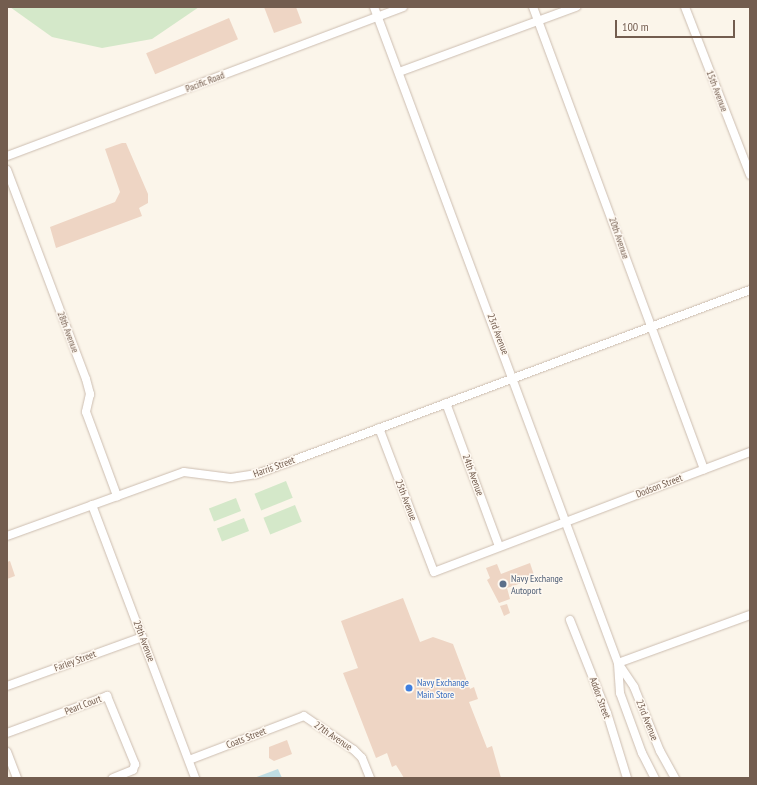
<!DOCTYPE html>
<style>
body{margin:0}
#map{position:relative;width:757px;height:785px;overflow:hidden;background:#fbf5ea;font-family:"PT Sans Narrow",sans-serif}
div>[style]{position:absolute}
.green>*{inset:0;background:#d4e8c9;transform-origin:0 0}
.water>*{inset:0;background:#bfdde3}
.building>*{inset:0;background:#eed5c4;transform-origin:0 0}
.roads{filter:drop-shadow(0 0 1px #ccbdb0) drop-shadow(0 0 1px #ccbdb0)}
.street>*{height:8px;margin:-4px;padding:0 4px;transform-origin:4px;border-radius:4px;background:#fff}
.dots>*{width:11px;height:11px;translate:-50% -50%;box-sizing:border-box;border:2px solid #fef8f0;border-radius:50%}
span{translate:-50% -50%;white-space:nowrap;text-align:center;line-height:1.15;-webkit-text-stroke:3px #fef8f0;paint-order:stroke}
.street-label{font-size:10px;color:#735d4f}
.service-label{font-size:10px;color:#4e5e75}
.left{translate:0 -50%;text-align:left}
.shop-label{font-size:10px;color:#366cbe}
.frame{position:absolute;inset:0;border:8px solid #735d4f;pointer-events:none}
.scale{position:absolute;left:615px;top:20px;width:120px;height:18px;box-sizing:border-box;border:2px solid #735d4f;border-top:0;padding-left:5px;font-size:12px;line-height:14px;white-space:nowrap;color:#735d4f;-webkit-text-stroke:3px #fef8f0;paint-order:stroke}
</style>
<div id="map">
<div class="green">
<div style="clip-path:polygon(10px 7px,199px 7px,152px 39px,102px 48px,52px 37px)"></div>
<div style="left:286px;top:481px;width:18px;height:34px;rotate:68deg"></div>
<div style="left:236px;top:498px;width:14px;height:29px;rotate:69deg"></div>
<div style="left:295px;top:505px;width:18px;height:34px;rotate:68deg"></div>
<div style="left:244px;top:518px;width:14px;height:29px;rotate:69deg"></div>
</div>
<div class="water">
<div style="clip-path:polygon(278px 769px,282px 778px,254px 778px)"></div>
</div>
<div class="building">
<div style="clip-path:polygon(264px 7px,296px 7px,302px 23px,274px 33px)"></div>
<div style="left:229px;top:18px;width:23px;height:90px;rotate:67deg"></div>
<div style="clip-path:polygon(122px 143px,126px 143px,148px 194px,148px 203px,139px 208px,142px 216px,56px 248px,50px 227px,115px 202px,120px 192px,105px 149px)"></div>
<div style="clip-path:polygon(10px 561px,15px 576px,7px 579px,7px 562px)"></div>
<div style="clip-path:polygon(530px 563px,535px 578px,507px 588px,510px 599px,499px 603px,487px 580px,490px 578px,486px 568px,497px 564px,501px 574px)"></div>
<div style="clip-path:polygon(403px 598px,420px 642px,433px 637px,453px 644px,470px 689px,474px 687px,478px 699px,469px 702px,487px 748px,492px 746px,501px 778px,404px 778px,396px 765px,392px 767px,387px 753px,376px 758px,343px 673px,358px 668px,341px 621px)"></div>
<div style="clip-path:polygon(507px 604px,510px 613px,504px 616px,500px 606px)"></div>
<div style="clip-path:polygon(287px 740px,292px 754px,274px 761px,269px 758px,269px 747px)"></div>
</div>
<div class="roads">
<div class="street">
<div style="left:374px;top:7px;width:700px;rotate:69.6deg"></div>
<div style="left:618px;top:663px;width:29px;rotate:56deg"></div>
<div style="left:634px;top:687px;width:69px;rotate:67.9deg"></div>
<div style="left:660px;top:751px;width:31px;rotate:61deg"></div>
<div style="left:533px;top:7px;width:493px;rotate:69.7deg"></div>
<div style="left:685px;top:7px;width:180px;rotate:68.8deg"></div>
<div style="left:399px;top:72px;width:189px;rotate:-20.2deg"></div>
<div style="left:7px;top:156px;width:423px;rotate:-20.6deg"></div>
<div style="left:7px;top:170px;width:223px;rotate:69.3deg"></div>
<div style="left:86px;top:379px;width:16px;rotate:75deg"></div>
<div style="left:90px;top:394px;width:18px;rotate:103deg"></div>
<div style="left:86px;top:412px;width:90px;rotate:69.7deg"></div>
<div style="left:446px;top:403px;width:153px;rotate:69.7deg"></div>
<div style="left:379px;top:428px;width:154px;rotate:69.1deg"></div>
<div style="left:434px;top:572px;width:338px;rotate:-20.8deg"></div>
<div style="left:92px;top:505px;width:292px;rotate:69.3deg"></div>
<div style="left:7px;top:536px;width:188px;rotate:-19.9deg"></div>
<div style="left:184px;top:472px;width:47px;rotate:7.3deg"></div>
<div style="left:231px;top:478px;width:26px;rotate:-9deg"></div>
<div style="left:257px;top:474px;width:526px;rotate:-20.47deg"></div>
<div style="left:570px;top:620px;width:100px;rotate:68.3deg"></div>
<div style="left:607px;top:713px;width:68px;rotate:72.9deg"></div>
<div style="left:618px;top:663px;width:140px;rotate:-20deg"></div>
<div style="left:618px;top:664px;width:29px;rotate:86deg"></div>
<div style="left:620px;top:693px;width:64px;rotate:69.9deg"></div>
<div style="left:642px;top:753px;width:28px;rotate:63deg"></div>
<div style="left:7px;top:686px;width:144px;rotate:-19.9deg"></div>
<div style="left:7px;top:733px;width:107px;rotate:-20.3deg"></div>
<div style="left:107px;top:696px;width:74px;rotate:67.6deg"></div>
<div style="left:135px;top:764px;width:6px;rotate:108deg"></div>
<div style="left:133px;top:770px;width:22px;rotate:158deg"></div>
<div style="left:7px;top:752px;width:28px;rotate:69deg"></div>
<div style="left:189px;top:760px;width:123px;rotate:-20.9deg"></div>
<div style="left:304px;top:716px;width:60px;rotate:34.2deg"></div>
<div style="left:354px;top:750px;width:11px;rotate:45deg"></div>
<div style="left:362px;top:758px;width:22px;rotate:68deg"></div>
</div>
</div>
<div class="dots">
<div style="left:503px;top:584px;background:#5c6f8a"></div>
<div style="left:409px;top:688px;background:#3f7fe0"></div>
</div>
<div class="street-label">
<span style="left:205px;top:82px;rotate:-21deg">Pacific Road</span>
<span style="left:717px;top:91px;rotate:69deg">15th Avenue</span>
<span style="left:619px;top:238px;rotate:71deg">20th Avenue</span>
<span style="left:68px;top:332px;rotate:69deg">28th Avenue</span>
<span style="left:498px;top:334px;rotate:69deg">23rd Avenue</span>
<span style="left:274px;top:467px;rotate:-20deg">Harris Street</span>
<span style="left:473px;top:475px;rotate:70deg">24th Avenue</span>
<span style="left:659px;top:486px;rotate:-21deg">Dodson Street</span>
<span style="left:406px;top:500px;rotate:69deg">25th Avenue</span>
<span style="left:144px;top:641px;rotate:69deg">29th Avenue</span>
<span style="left:75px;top:661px;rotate:-20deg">Farley Street</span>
<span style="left:600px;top:698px;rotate:70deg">Addor Street</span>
<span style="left:83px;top:705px;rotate:-21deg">Pearl Court</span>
<span style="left:647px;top:720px;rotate:68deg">23rd Avenue</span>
<span style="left:333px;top:736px;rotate:34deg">27th Avenue</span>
<span style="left:246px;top:738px;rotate:-21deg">Coats Street</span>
</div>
<div class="service-label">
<span class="left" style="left:511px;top:584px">Navy Exchange<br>Autoport</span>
</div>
<div class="shop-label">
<span class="left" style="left:417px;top:688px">Navy Exchange<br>Main Store</span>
</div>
<div class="frame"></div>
<div class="scale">100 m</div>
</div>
